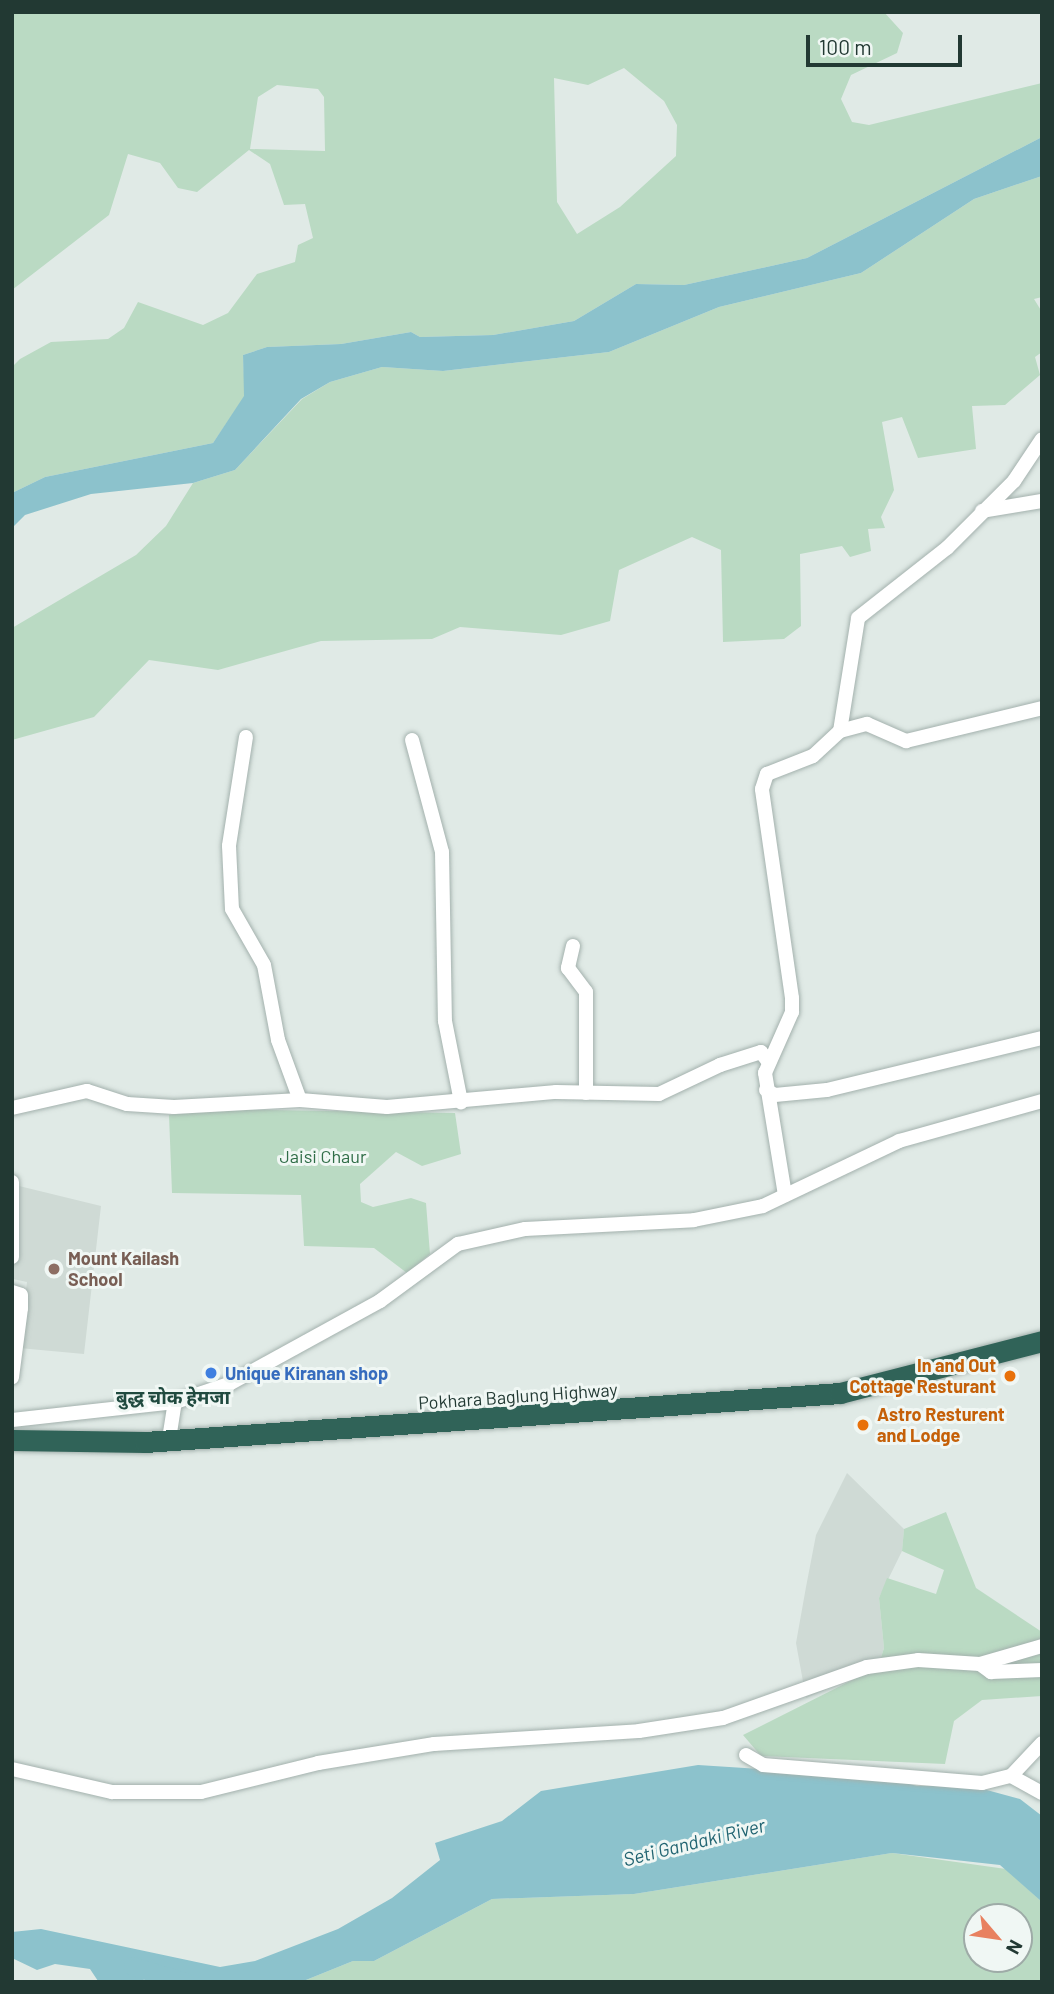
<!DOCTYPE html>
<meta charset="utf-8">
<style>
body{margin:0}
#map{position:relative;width:1054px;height:1994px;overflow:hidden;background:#e0eae6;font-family:Barlow,"Noto Sans Devanagari",sans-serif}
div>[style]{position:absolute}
.built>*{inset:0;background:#cfdad5}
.green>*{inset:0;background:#badac3}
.water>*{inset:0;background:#8cc2cc}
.river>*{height:19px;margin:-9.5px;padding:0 9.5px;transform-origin:9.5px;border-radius:9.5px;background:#8cc2cc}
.roads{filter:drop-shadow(0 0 2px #a3b1ad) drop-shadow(0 0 2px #a3b1ad)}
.minor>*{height:14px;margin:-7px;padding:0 7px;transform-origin:7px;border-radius:7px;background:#fff}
.highway>*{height:21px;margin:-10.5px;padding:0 10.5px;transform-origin:10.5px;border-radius:10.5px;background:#306358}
.dots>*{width:19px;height:19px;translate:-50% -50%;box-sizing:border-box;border:4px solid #f0f7f4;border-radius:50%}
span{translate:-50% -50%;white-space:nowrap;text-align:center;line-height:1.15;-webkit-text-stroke:6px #f0f7f4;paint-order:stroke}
.park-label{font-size:18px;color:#2f6d47}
.education-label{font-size:18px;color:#785e54;font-weight:700}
.left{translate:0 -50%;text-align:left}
.food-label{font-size:18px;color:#c56008;font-weight:700}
.right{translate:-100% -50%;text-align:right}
.shop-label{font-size:18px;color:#366cbe;font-weight:700}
.street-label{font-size:18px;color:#223933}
.neighbourhood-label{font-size:19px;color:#204a3f;font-weight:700}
.water-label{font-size:19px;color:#216471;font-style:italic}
.frame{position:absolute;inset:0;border:14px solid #223933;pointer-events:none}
.north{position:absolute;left:963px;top:1903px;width:70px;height:70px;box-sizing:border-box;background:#f0f7f4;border:2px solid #9eaba7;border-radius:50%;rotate:119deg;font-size:19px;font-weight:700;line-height:28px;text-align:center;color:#223933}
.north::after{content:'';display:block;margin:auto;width:24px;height:32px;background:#e88160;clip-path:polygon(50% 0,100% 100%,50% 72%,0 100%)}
.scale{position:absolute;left:806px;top:35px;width:156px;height:32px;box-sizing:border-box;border:4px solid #223933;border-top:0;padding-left:9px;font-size:21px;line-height:24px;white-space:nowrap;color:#223933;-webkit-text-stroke:5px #f0f7f4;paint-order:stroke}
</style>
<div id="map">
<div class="built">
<div style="clip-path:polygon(15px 1185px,101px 1206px,84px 1354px,19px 1348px,27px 1282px,13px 1279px)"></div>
<div style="clip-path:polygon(847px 1473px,904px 1529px,902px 1551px,879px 1598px,884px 1648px,878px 1667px,806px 1698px,796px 1643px,806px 1587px,816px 1535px)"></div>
</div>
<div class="green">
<div style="clip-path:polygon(evenodd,12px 12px,884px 12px,903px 33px,897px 53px,851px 75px,841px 99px,852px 122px,869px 125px,1042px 83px,1042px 137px,807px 258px,684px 285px,636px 284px,574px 321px,493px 335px,420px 337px,411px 332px,341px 344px,267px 347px,243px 355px,245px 396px,213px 443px,45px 477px,12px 493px,12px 367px,20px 359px,51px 342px,108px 339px,124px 328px,138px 302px,203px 325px,228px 313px,257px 274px,295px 262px,298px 245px,313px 238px,305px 204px,284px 205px,270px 164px,249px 150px,197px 192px,178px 188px,160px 163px,128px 154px,109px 215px,12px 290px,12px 12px,624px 68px,664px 101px,677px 125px,676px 156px,620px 207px,577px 234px,557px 202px,554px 78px,588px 85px,624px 68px,12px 12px,277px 85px,318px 89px,324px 97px,325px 151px,250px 149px,258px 97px,277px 85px)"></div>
<div style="clip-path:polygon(1042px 176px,1042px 297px,1034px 299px,1042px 312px,1042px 352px,1035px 357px,1040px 375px,1005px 405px,972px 406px,976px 449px,918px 458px,902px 417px,882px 422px,894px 490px,881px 517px,885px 528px,868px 529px,871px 551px,850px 557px,842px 546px,800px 554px,801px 626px,784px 639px,723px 642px,721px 550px,692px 537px,619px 570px,610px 621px,561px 635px,460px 627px,432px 639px,321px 641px,218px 670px,149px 660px,94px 717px,12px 740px,12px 628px,136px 555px,166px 526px,193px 483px,235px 470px,302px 399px,330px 382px,382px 367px,443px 371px,609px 352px,719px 307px,861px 273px,974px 199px)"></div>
<div style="clip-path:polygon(210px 1109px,455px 1113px,461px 1154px,422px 1166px,396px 1152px,360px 1184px,361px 1202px,373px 1207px,411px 1198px,426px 1203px,430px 1254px,407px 1273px,374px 1248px,304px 1246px,301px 1195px,172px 1193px,169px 1115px)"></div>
<div style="clip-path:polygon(946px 1512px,976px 1588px,1042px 1632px,1042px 1696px,982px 1700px,954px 1721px,945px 1764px,761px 1756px,743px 1735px,878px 1667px,884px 1648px,879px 1598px,887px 1578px,936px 1594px,944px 1570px,902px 1551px,904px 1529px)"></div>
<div style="clip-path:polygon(evenodd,892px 1853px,1006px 1869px,1042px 1902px,1042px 1982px,301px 1982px,353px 1961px,374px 1961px,492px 1899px,634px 1894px,892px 1853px,977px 1917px,1019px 1917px,1019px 1959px,977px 1959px,977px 1917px)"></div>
</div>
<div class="water">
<div style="clip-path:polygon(1042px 137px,1042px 176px,974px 199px,861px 273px,719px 307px,609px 352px,443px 371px,382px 367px,330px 382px,301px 399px,235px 470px,193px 483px,91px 494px,25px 515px,12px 528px,12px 493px,45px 477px,213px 443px,244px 396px,243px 355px,267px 347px,341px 344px,411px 332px,420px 337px,493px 335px,574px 321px,636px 284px,684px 285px,807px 258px)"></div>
<div style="clip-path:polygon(698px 1765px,887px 1777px,917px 1786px,972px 1786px,1020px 1799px,1042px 1816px,1042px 1902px,1000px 1865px,892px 1853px,634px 1894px,492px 1899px,374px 1961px,353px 1961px,301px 1982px,170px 1982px,160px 1973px,138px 1982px,98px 1981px,90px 1969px,55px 1964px,37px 1970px,12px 1958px,12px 1932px,41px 1929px,220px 1967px,255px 1961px,338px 1929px,392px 1898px,440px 1860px,435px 1843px,502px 1821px,541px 1791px)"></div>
</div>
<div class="river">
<div style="left:133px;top:1966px;width:54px;rotate:17.1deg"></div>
</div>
<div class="roads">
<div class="minor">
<div style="left:982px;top:511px;width:61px;rotate:-9.5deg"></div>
<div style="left:840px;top:731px;width:28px;rotate:-15deg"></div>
<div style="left:867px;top:724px;width:43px;rotate:23.6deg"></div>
<div style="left:906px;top:741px;width:140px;rotate:-13.6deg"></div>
<div style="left:246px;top:737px;width:110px;rotate:98.9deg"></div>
<div style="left:229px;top:846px;width:63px;rotate:87.3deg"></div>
<div style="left:232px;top:909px;width:64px;rotate:60.3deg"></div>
<div style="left:264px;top:965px;width:76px;rotate:79.4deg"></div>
<div style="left:278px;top:1040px;width:64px;rotate:69.9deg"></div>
<div style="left:412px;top:740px;width:116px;rotate:75deg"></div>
<div style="left:442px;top:852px;width:169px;rotate:89deg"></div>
<div style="left:445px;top:1021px;width:83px;rotate:78.8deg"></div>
<div style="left:573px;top:946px;width:23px;rotate:103deg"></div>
<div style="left:568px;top:968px;width:30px;rotate:53deg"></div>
<div style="left:586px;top:992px;width:101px;rotate:90deg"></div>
<div style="left:766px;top:1090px;width:10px;rotate:29deg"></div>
<div style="left:775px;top:1095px;width:52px;rotate:-5.5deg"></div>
<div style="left:827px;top:1090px;width:221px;rotate:-13.6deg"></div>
<div style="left:12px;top:1108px;width:77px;rotate:-12.8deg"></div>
<div style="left:87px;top:1091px;width:42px;rotate:18deg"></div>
<div style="left:127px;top:1104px;width:47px;rotate:3.7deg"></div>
<div style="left:174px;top:1107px;width:126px;rotate:-3.2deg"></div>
<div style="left:300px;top:1100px;width:87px;rotate:4.6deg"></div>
<div style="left:387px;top:1107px;width:170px;rotate:-5.1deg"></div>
<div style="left:556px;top:1092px;width:103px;rotate:1.1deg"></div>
<div style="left:659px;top:1094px;width:68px;rotate:-25.4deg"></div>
<div style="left:720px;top:1065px;width:43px;rotate:-17.6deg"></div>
<div style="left:761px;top:1052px;width:10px;rotate:53deg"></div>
<div style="left:12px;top:1182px;width:75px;rotate:90deg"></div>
<div style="left:785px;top:1195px;width:124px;rotate:-99.3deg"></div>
<div style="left:765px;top:1073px;width:67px;rotate:-66.1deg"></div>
<div style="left:792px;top:1012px;width:14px;rotate:-90deg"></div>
<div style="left:792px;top:998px;width:211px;rotate:-98.2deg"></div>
<div style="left:762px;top:789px;width:16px;rotate:-72deg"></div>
<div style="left:767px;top:774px;width:49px;rotate:-21.4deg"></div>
<div style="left:813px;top:756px;width:37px;rotate:-43deg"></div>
<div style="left:840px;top:731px;width:114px;rotate:-80.9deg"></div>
<div style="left:858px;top:618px;width:113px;rotate:-38.2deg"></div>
<div style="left:947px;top:548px;width:95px;rotate:-45deg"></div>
<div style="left:1014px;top:481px;width:50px;rotate:-56.3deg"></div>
<div style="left:12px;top:1292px;width:9px;rotate:18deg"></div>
<div style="left:21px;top:1295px;width:13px;rotate:90deg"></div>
<div style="left:21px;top:1308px;width:70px;rotate:97.4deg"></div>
<div style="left:12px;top:1420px;width:164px;rotate:-6.3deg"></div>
<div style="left:175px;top:1402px;width:57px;rotate:-18.4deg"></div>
<div style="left:229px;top:1384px;width:172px;rotate:-28.8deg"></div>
<div style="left:380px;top:1301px;width:97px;rotate:-36.2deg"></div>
<div style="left:458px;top:1244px;width:69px;rotate:-12.6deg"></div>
<div style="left:525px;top:1229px;width:169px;rotate:-3deg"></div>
<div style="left:694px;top:1220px;width:70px;rotate:-11.5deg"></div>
<div style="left:763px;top:1206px;width:151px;rotate:-25.5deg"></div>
<div style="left:899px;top:1141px;width:148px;rotate:-15.6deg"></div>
<div style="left:169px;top:1439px;width:37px;rotate:-81deg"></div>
<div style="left:980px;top:1664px;width:14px;rotate:36deg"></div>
<div style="left:991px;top:1672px;width:51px;rotate:-2.2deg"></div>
<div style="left:746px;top:1755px;width:20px;rotate:30deg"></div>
<div style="left:763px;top:1765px;width:220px;rotate:4.7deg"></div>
<div style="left:982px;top:1783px;width:30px;rotate:-14deg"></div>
<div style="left:1011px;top:1776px;width:45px;rotate:-46.8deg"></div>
<div style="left:12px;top:1769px;width:103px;rotate:13deg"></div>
<div style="left:112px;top:1792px;width:89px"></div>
<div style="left:201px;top:1792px;width:121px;rotate:-13.9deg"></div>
<div style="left:318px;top:1763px;width:118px;rotate:-9.3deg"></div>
<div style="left:434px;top:1744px;width:205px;rotate:-3.6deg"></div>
<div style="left:639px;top:1731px;width:85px;rotate:-8.8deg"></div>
<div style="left:723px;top:1718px;width:153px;rotate:-19.5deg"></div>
<div style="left:867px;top:1667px;width:51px;rotate:-7.8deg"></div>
<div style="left:918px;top:1660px;width:62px;rotate:3.7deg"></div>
<div style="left:980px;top:1664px;width:65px;rotate:-16.2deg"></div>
<div style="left:1011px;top:1776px;width:35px;rotate:29deg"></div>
</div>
<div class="highway">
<div style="left:12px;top:1440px;width:133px;rotate:0.9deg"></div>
<div style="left:145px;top:1442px;width:697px;rotate:-4.03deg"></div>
<div style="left:840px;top:1393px;width:209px;rotate:-14.4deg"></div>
</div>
</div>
<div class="dots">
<div style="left:54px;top:1269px;background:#8d6e63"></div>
<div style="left:211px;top:1373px;background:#3f7fe0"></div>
<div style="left:1010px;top:1376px;background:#e8710a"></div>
<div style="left:863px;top:1425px;background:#e8710a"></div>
</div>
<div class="park-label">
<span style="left:323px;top:1156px">Jaisi Chaur</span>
</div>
<div class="education-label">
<span class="left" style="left:68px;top:1269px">Mount Kailash<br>School</span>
</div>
<div class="food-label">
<span class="right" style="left:996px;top:1376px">In and Out<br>Cottage Resturant</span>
<span class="left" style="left:877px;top:1425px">Astro Resturent<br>and Lodge</span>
</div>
<div class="shop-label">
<span class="left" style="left:225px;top:1373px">Unique Kiranan shop</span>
</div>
<div class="street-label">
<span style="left:518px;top:1396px;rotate:-4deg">Pokhara Baglung Highway</span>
</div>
<div class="neighbourhood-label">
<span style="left:173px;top:1397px">बुद्ध चोक हेमजा</span>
</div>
<div class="water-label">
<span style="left:694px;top:1842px;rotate:-14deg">Seti Gandaki River</span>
</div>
<div class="frame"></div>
<div class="north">N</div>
<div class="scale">100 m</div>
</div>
